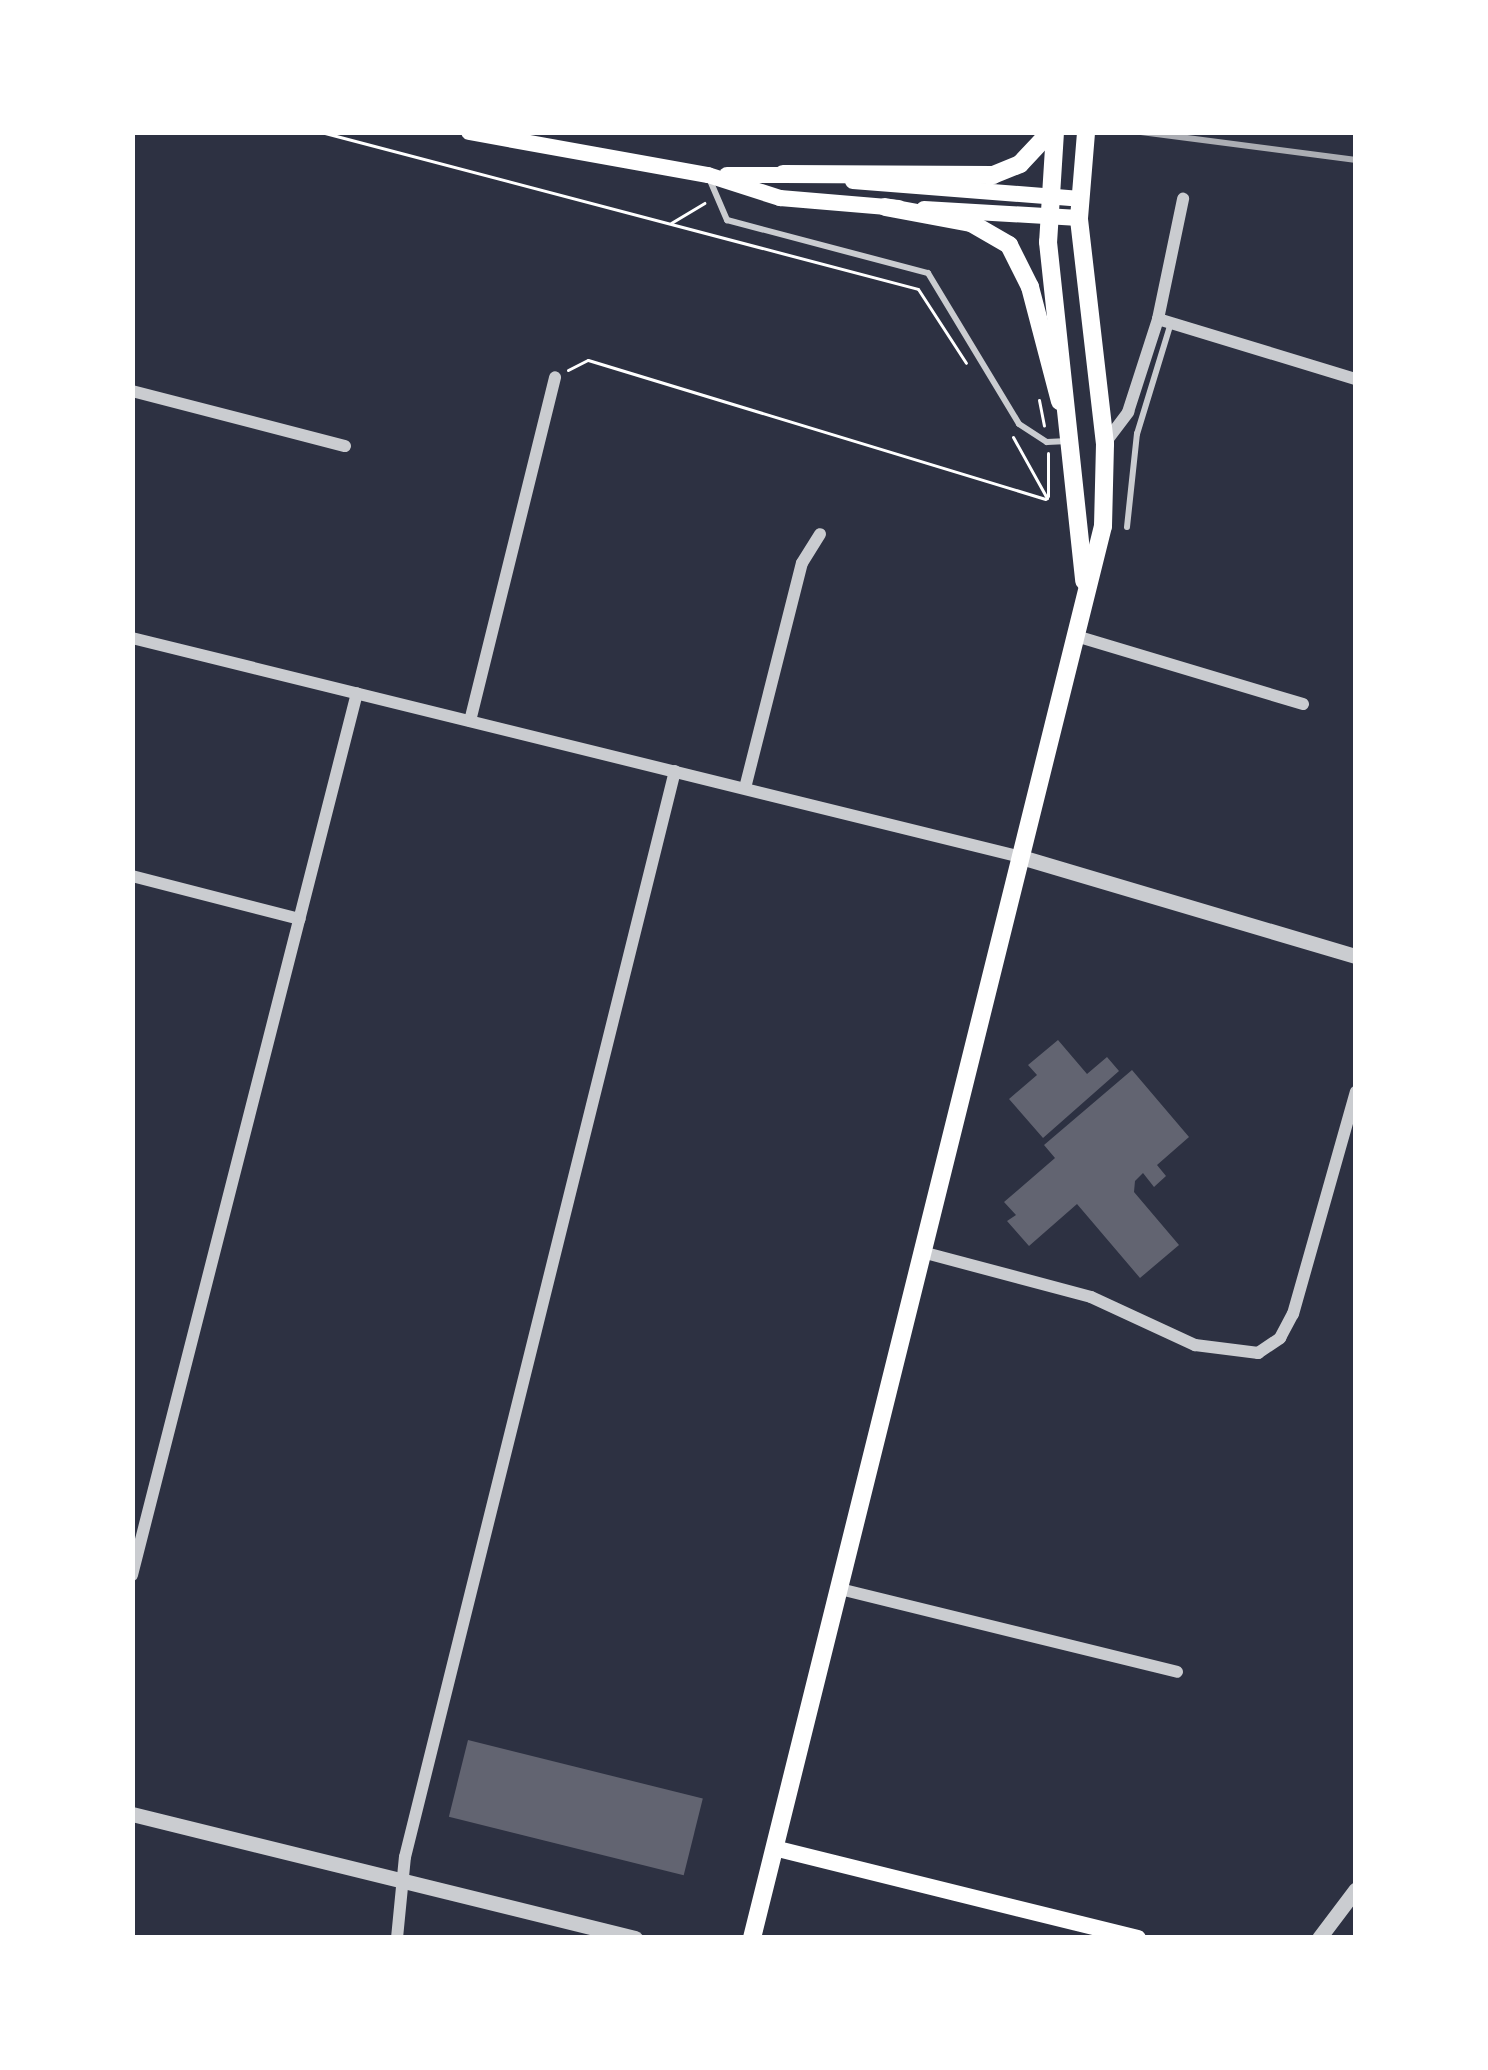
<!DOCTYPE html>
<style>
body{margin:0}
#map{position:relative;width:1488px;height:2070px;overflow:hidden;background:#2d3142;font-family:"Source Sans 3",sans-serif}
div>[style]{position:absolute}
.building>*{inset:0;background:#626471;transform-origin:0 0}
.path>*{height:3px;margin:-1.5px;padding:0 1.5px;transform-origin:1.5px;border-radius:1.5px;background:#fff}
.service>*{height:6px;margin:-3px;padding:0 3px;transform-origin:3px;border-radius:3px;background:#caccd0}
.minor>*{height:12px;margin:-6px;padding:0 6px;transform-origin:6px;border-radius:6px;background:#caccd0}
.tertiary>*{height:15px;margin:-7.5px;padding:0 7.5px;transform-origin:7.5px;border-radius:7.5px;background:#caccd0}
.secondary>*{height:16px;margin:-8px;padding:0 8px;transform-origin:8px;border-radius:8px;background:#fff}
.primary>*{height:18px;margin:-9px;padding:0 9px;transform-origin:9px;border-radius:9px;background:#fff}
.rail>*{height:6px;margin:-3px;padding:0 3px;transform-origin:3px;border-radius:3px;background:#abadb3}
span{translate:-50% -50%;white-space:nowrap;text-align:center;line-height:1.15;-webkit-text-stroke:12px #fff;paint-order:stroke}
.frame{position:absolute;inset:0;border:135px solid #fff;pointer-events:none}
</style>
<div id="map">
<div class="building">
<div style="clip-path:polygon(1058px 1040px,1087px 1074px,1107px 1057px,1119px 1071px,1043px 1138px,1009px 1099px,1037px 1075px,1028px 1065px)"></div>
<div style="clip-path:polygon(1132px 1070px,1189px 1137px,1157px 1165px,1166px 1176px,1154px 1187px,1143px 1173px,1135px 1181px,1134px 1192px,1179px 1245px,1140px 1278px,1077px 1204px,1029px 1246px,1007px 1221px,1016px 1215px,1004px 1202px,1055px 1158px,1044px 1145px)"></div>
<div style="left:468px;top:1740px;width:242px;height:79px;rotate:14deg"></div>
</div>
<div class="path">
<div style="left:321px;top:132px;width:617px;rotate:14.73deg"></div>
<div style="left:918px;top:289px;width:88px;rotate:57deg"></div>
<div style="left:671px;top:223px;width:39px;rotate:-31deg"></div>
<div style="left:568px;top:370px;width:22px;rotate:-27deg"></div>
<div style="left:588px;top:360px;width:478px;rotate:16.9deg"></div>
<div style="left:1039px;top:400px;width:26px;rotate:79deg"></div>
<div style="left:1013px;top:437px;width:70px;rotate:60.9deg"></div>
<div style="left:1048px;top:496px;width:43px;rotate:-90deg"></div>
</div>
<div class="service">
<div style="left:709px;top:178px;width:46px;rotate:66.8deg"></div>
<div style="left:727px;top:220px;width:208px;rotate:14.8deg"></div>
<div style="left:928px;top:273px;width:176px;rotate:58.9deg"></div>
<div style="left:1019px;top:424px;width:33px;rotate:33deg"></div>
<div style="left:1047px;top:442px;width:21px;rotate:-3deg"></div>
<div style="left:1127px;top:527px;width:94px;rotate:-83.9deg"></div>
<div style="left:1137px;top:434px;width:113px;rotate:-73deg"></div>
</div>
<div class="minor">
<div style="left:1158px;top:319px;width:207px;rotate:16.9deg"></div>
<div style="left:132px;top:391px;width:220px;rotate:14.5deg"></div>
<div style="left:1105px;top:443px;width:39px;rotate:-53deg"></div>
<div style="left:1128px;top:412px;width:98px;rotate:-72.1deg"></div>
<div style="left:1158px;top:319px;width:123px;rotate:-78.2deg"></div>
<div style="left:1076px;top:636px;width:237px;rotate:16.7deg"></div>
<div style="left:132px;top:638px;width:916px;rotate:13.84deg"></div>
<div style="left:470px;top:721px;width:354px;rotate:-76.1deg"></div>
<div style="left:745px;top:788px;width:232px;rotate:-75.8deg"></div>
<div style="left:802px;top:563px;width:34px;rotate:-58deg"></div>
<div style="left:132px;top:876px;width:173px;rotate:14.4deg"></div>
<div style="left:922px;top:1252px;width:175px;rotate:14.9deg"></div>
<div style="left:1091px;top:1297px;width:115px;rotate:24.8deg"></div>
<div style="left:1195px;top:1345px;width:64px;rotate:7.2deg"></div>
<div style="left:1258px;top:1353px;width:27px;rotate:-34deg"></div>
<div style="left:1280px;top:1338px;width:27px;rotate:-62deg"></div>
<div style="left:1293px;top:1314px;width:231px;rotate:-74.2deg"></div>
<div style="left:132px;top:1575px;width:910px;rotate:-75.69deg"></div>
<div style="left:840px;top:1589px;width:347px;rotate:13.8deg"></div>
<div style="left:397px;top:1938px;width:81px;rotate:-84.4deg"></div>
<div style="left:405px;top:1857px;width:1119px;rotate:-76.04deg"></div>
</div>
<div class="tertiary">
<div style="left:1021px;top:857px;width:349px;rotate:16.5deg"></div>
<div style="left:132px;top:1814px;width:518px;rotate:13.85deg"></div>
<div style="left:1319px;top:1938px;width:61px;rotate:-52.9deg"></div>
</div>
<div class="secondary">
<div style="left:469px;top:132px;width:243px;rotate:10.2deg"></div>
<div style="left:708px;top:175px;width:76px;rotate:17.7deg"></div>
<div style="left:780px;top:198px;width:119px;rotate:4.8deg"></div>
<div style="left:727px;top:175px;width:64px"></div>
<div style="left:853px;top:181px;width:228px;rotate:4.5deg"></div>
<div style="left:924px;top:209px;width:155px;rotate:3.3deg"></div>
<div style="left:774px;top:1848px;width:375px;rotate:13.9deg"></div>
</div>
<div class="primary">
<div style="left:1055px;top:132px;width:110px;rotate:93.6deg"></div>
<div style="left:1048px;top:242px;width:341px;rotate:83.9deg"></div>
<div style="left:783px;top:174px;width:210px;rotate:0.3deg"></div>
<div style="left:993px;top:175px;width:29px;rotate:-22deg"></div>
<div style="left:1020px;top:164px;width:44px;rotate:-46.8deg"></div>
<div style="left:885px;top:207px;width:87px;rotate:10.5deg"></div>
<div style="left:971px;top:223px;width:44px;rotate:30.1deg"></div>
<div style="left:1009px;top:245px;width:47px;rotate:63.4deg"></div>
<div style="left:1030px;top:287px;width:118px;rotate:75.3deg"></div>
<div style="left:752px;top:1938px;width:1455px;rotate:-76.04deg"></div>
<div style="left:1103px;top:526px;width:82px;rotate:-88.6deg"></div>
<div style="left:1105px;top:444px;width:227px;rotate:-96.6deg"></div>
<div style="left:1079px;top:218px;width:86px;rotate:-85.3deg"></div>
</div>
<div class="rail">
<div style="left:1141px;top:132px;width:217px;rotate:7.4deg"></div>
</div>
<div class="frame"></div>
</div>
